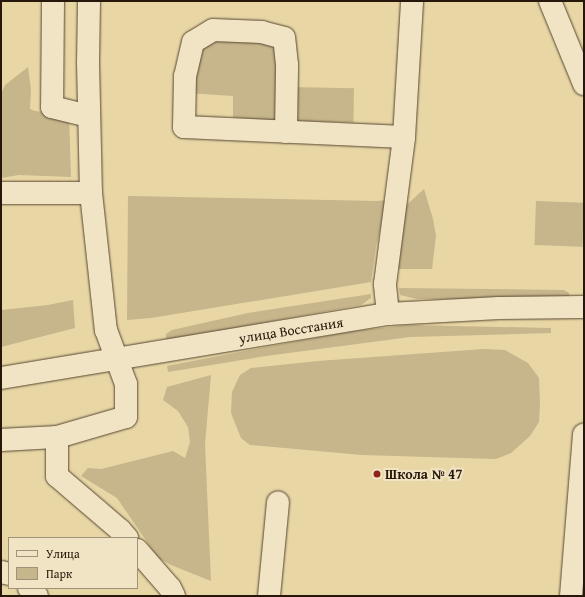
<!DOCTYPE html>
<meta charset="utf-8">
<style>
body{margin:0}
#map{position:relative;width:585px;height:597px;overflow:hidden;background:#e8d6a5;font-family:"Gentium Book Plus",serif}
div>[style]{position:absolute}
.green>*{inset:0;background:#c7b58b;transform-origin:0 0}
.roads{filter:drop-shadow(0 0 1px #574631) drop-shadow(0 0 1px #574631)}
.minor>*{height:22px;margin:-11px;padding:0 11px;transform-origin:11px;border-radius:11px;background:#f0e4c4}
.dots>*{width:11px;height:11px;translate:-50% -50%;box-sizing:border-box;border:2px solid #f0e4c4;border-radius:50%}
span{translate:-50% -50%;white-space:nowrap;text-align:center;line-height:1.15;-webkit-text-stroke:4px #f0e4c4;paint-order:stroke}
.street-label{font-size:14px;color:#27160a}
.poi-label{font-size:14px;color:#27160a;font-weight:700}
.left{translate:0 -50%;text-align:left}
.frame{position:absolute;inset:0;border:2px solid #27160a;pointer-events:none}
.legend{position:absolute;left:8px;top:537px;width:130px;height:52px;box-sizing:border-box;background:#f0e4c4;border:1px solid #a0927a;margin:0;padding:5px 7px;list-style:none;font-size:12px;color:#27160a}
.legend li{display:flex;align-items:center;gap:8px;height:20px}
.legend b{width:20px;border:1px solid #a0927a}
</style>
<div id="map">
<div class="green">
<div style="clip-path:polygon(243px 38px,276px 42px,283px 122px,233px 117px,233px 96px,187px 93px,198px 44px)"></div>
<div style="clip-path:polygon(28px 67px,31px 90px,30px 109px,35px 111px,69px 115px,71px 177px,19px 175px,1px 178px,1px 94px,5px 85px)"></div>
<div style="left:289px;top:87px;width:65px;height:34px;rotate:1deg"></div>
<div style="clip-path:polygon(424px 189px,433px 219px,436px 236px,432px 269px,396px 269px,400px 211px)"></div>
<div style="clip-path:polygon(128px 196px,377px 201px,387px 200px,376px 247px,371px 282px,151px 318px,127px 320px)"></div>
<div style="left:536px;top:201px;width:48px;height:44px;rotate:2deg"></div>
<div style="clip-path:polygon(399px 288px,564px 290px,569px 293px,569px 296px,568px 299px,417px 299px,400px 295px)"></div>
<div style="clip-path:polygon(371px 294px,371px 298px,361px 305px,181px 338px,166px 339px,166px 334px,172px 330px,248px 313px)"></div>
<div style="clip-path:polygon(73px 300px,75px 328px,1px 347px,1px 310px,48px 305px)"></div>
<div style="clip-path:polygon(408px 325px,551px 328px,551px 333px,410px 337px,266px 356px,168px 372px,167px 366px,250px 350px,353px 331px)"></div>
<div style="clip-path:polygon(484px 349px,505px 350px,528px 363px,539px 378px,540px 404px,539px 422px,530px 436px,511px 453px,496px 459px,362px 455px,250px 445px,241px 438px,231px 413px,232px 392px,240px 375px,251px 368px,318px 361px)"></div>
<div style="clip-path:polygon(211px 375px,205px 444px,211px 581px,171px 565px,158px 558px,117px 498px,81px 476px,88px 468px,101px 469px,173px 451px,185px 458px,190px 442px,188px 427px,178px 411px,163px 400px,167px 387px)"></div>
</div>
<div class="roads">
<div class="minor">
<div style="left:53px;top:1px;width:106px;rotate:90.5deg"></div>
<div style="left:52px;top:107px;width:38px;rotate:14deg"></div>
<div style="left:89px;top:1px;width:61px;rotate:90.9deg"></div>
<div style="left:88px;top:62px;width:131px;rotate:88.7deg"></div>
<div style="left:91px;top:193px;width:138px;rotate:83.8deg"></div>
<div style="left:106px;top:330px;width:58px;rotate:69.7deg"></div>
<div style="left:126px;top:384px;width:33px;rotate:90deg"></div>
<div style="left:126px;top:417px;width:72px;rotate:163.8deg"></div>
<div style="left:57px;top:437px;width:39px;rotate:90deg"></div>
<div style="left:57px;top:476px;width:83px;rotate:40.6deg"></div>
<div style="left:120px;top:530px;width:11px;rotate:49deg"></div>
<div style="left:550px;top:1px;width:90px;rotate:67.7deg"></div>
<div style="left:286px;top:132px;width:67px;rotate:-89.1deg"></div>
<div style="left:287px;top:65px;width:27px;rotate:-96deg"></div>
<div style="left:284px;top:38px;width:23px;rotate:-165deg"></div>
<div style="left:262px;top:32px;width:49px;rotate:-177.7deg"></div>
<div style="left:213px;top:30px;width:23px;rotate:149deg"></div>
<div style="left:193px;top:42px;width:35px;rotate:103deg"></div>
<div style="left:185px;top:76px;width:51px;rotate:91.1deg"></div>
<div style="left:184px;top:127px;width:220px;rotate:2.6deg"></div>
<div style="left:1px;top:193px;width:90px"></div>
<div style="left:388px;top:314px;width:30px;rotate:-96deg"></div>
<div style="left:385px;top:284px;width:148px;rotate:-82.6deg"></div>
<div style="left:404px;top:137px;width:136px;rotate:-86.6deg"></div>
<div style="left:1px;top:378px;width:392px;rotate:-9.4deg"></div>
<div style="left:388px;top:314px;width:111px;rotate:-3.1deg"></div>
<div style="left:499px;top:308px;width:85px;rotate:-0.7deg"></div>
<div style="left:1px;top:440px;width:56px;rotate:-3.1deg"></div>
<div style="left:137px;top:550px;width:50px;rotate:49deg"></div>
<div style="left:170px;top:588px;width:9px;rotate:63deg"></div>
<div style="left:1px;top:572px;width:8px;rotate:14deg"></div>
<div style="left:29px;top:588px;width:11px;rotate:45deg"></div>
<div style="left:269px;top:596px;width:94px;rotate:-84.5deg"></div>
<div style="left:571px;top:596px;width:162px;rotate:-85.4deg"></div>
</div>
</div>
<div class="dots">
<div style="left:377px;top:474px;background:#8f2418"></div>
</div>
<div class="street-label">
<span style="left:291px;top:330px;rotate:-9deg">улица Восстания</span>
</div>
<div class="poi-label">
<span class="left" style="left:385px;top:474px">Школа № 47</span>
</div>
<div class="frame"></div>
<ul class="legend">
<li><b style="height:5px;background:#f0e4c4"></b>Улица</li>
<li><b style="height:11px;background:#c7b58b"></b>Парк</li>
</ul>
</div>
